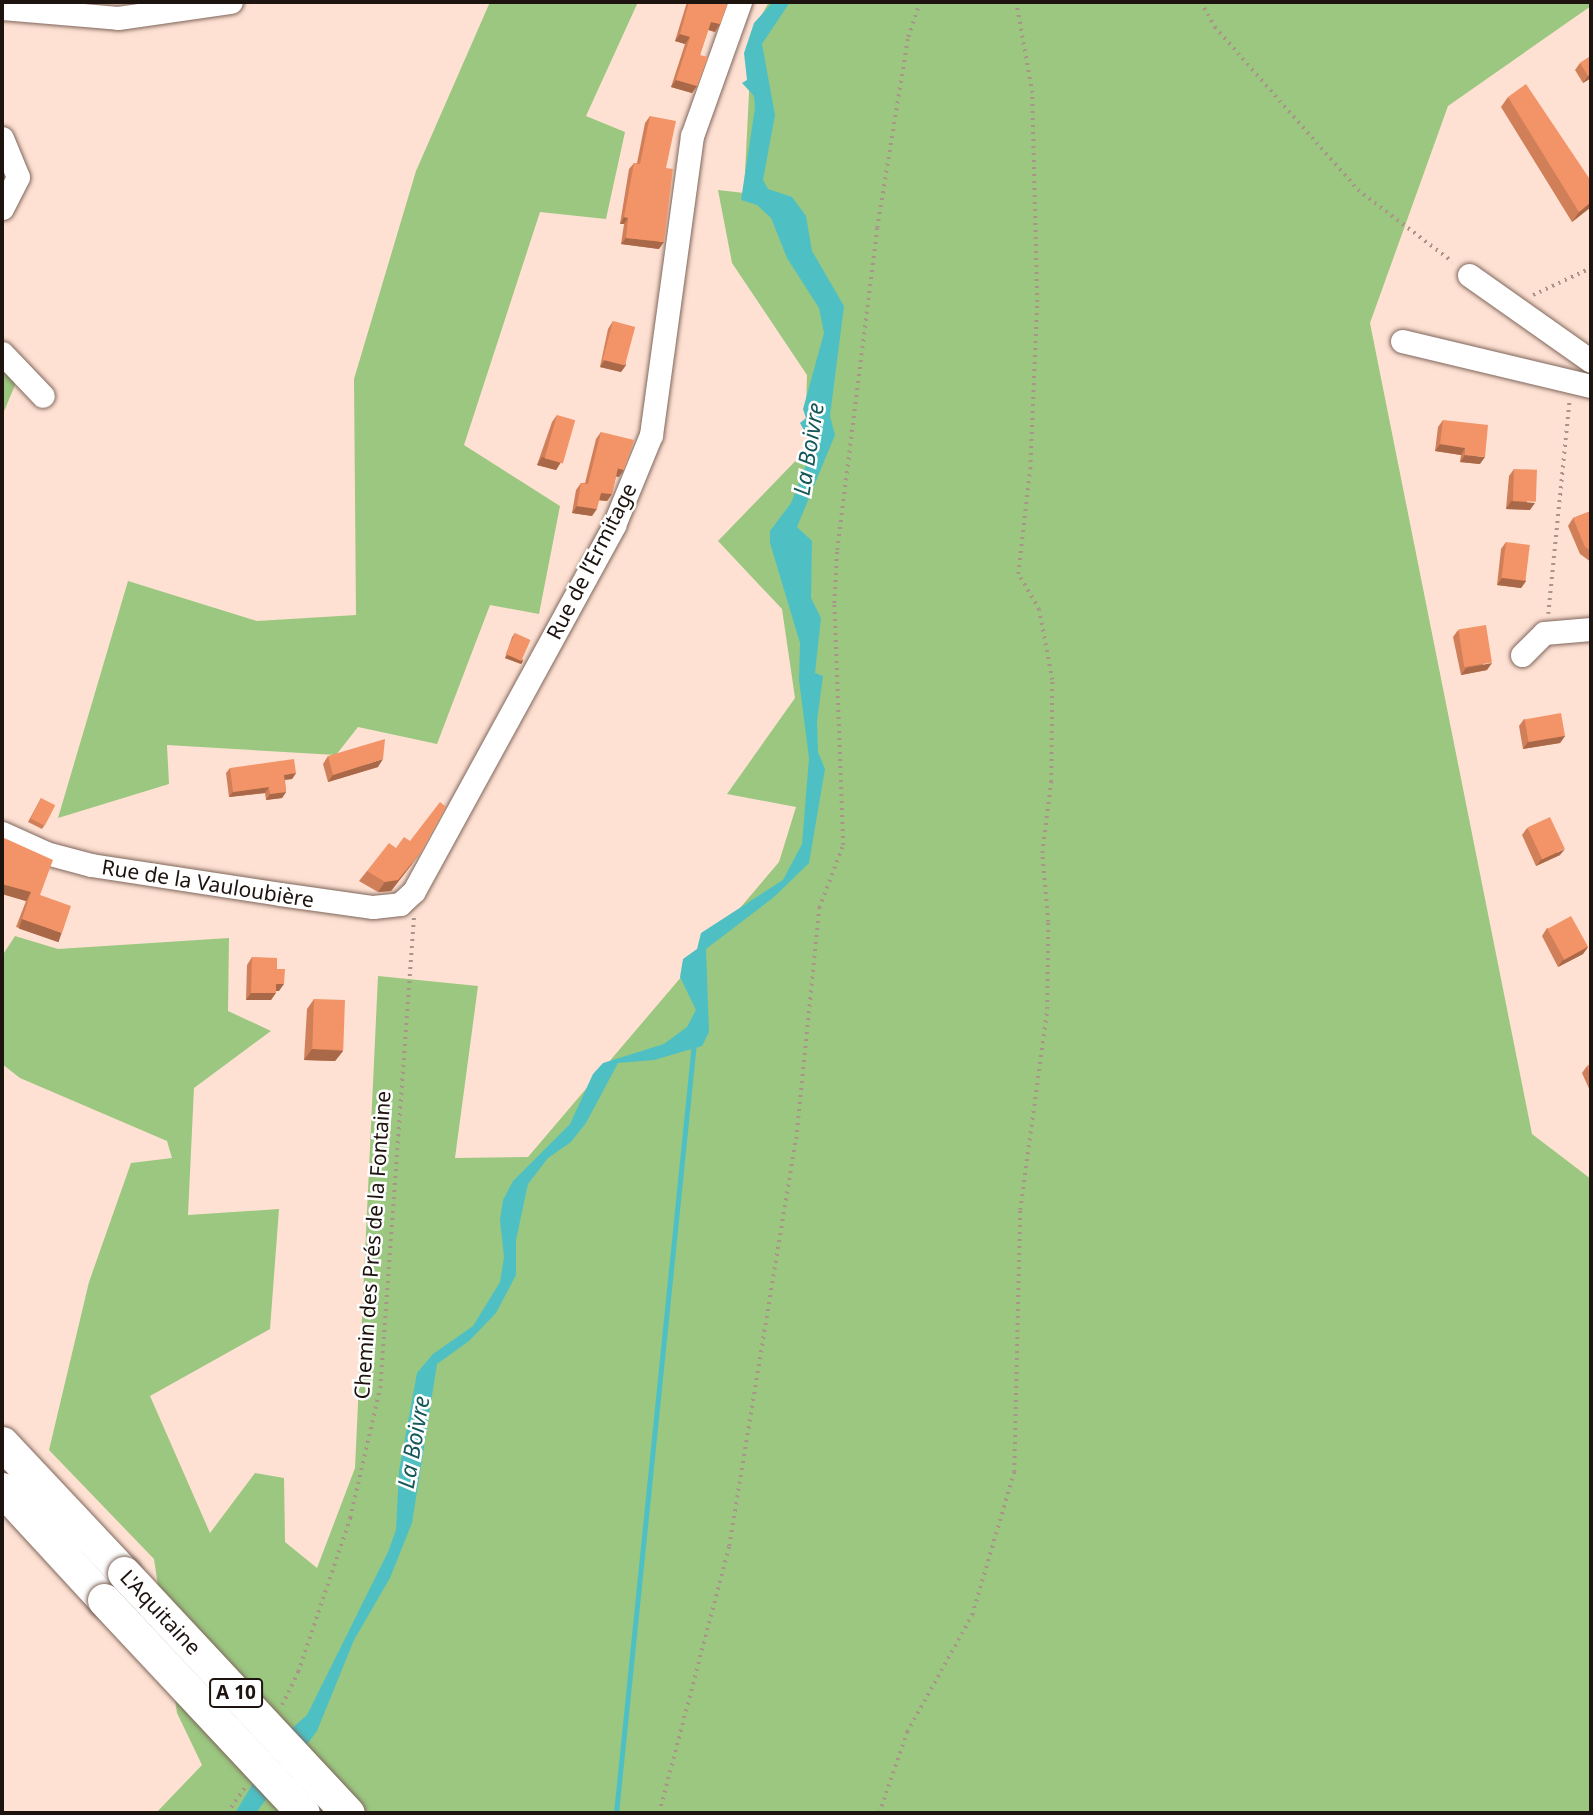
<!DOCTYPE html>
<meta charset="utf-8">
<style>
body{margin:0}
#map{position:relative;width:1593px;height:1815px;overflow:hidden;background:#fee1d3;font-family:"Noto Sans",sans-serif}
div>[style]{position:absolute}
.green>*{inset:0;background:#9bc781}
.water>*{inset:0;background:#4ec0c3}
.stream>*{height:5px;margin:-2.5px;padding:0 2.5px;transform-origin:2.5px;border-radius:2.5px;background:#4ec0c3}
.path>*{height:3.5px;margin-top:-1.75px;transform-origin:0;background:repeating-linear-gradient(90deg,#a99489 0 2px,transparent 0 7px)}
.roads{filter:drop-shadow(0 0 2px #7f665b) drop-shadow(0 0 2px #7f665b)}
.minor>*{height:23px;margin:-11.5px;padding:0 11.5px;transform-origin:11.5px;border-radius:11.5px;background:#fff}
.highway>*{height:33px;margin:-16.5px;padding:0 16.5px;transform-origin:16.5px;border-radius:16.5px;background:#fff}
.bridges{filter:drop-shadow(0 0 2px #7f665b) drop-shadow(0 0 2px #7f665b)}
.highway-bridge>*{height:33px;margin:-16.5px;padding:0 16.5px;transform-origin:16.5px;border-radius:16.5px;background:#fff}
.wall>*{inset:0;background:#d07f59}
.shaded-wall>*{inset:0;background:#a96848;transform-origin:0 0}
.building>*{inset:0;background:#f29467;transform-origin:0 0}
span{translate:-50% -50%;white-space:nowrap;text-align:center;line-height:1.15;-webkit-text-stroke:5px #fff;paint-order:stroke}
.shield-label span{padding:2px 5px;background:#fff;border:2px solid;border-radius:5px;-webkit-text-stroke-width:0}
.shield-label{font-size:19px;color:#1d130f;font-weight:700}
.street-label{font-size:21px;color:#1d130f}
.water-label{font-size:23px;color:#165859;font-style:italic}
.frame{position:absolute;inset:0;border:4px solid #1d130f;pointer-events:none}
</style>
<div id="map">
<div class="green">
<div style="clip-path:polygon(490px 2px,638px 2px,586px 116px,625px 132px,606px 219px,540px 212px,464px 445px,560px 506px,539px 614px,490px 605px,437px 744px,358px 727px,336px 755px,167px 745px,169px 784px,58px 818px,128px 581px,257px 621px,356px 615px,354px 379px,416px 171px)"></div>
<div style="clip-path:polygon(769px 2px,1591px 2px,1591px 6px,1448px 106px,1370px 323px,1532px 1134px,1591px 1179px,1591px 1813px,156px 1813px,202px 1765px,177px 1713px,154px 1559px,49px 1450px,89px 1282px,131px 1163px,172px 1158px,167px 1141px,20px 1078px,2px 1064px,2px 956px,15px 936px,58px 949px,229px 938px,228px 1011px,271px 1031px,194px 1088px,188px 1215px,279px 1209px,270px 1329px,150px 1396px,210px 1533px,255px 1473px,284px 1478px,285px 1542px,317px 1568px,355px 1468px,378px 976px,478px 986px,455px 1158px,528px 1157px,779px 862px,796px 807px,727px 794px,795px 698px,782px 609px,718px 541px,805px 451px,807px 375px,732px 263px,718px 190px,744px 193px,752px 32px)"></div>
<div style="clip-path:polygon(2px 342px,23px 366px,2px 416px)"></div>
</div>
<div class="water">
<div style="clip-path:polygon(773px 2px,790px 2px,762px 44px,775px 115px,763px 180px,768px 189px,792px 197px,806px 216px,812px 251px,844px 306px,830px 416px,835px 435px,797px 527px,812px 541px,811px 598px,821px 618px,815px 673px,823px 676px,817px 721px,818px 752px,825px 769px,809px 863px,774px 897px,706px 949px,709px 1032px,702px 1046px,654px 1060px,618px 1063px,586px 1123px,571px 1142px,548px 1158px,528px 1184px,516px 1240px,516px 1275px,496px 1313px,469px 1341px,437px 1364px,412px 1523px,390px 1578px,354px 1640px,317px 1731px,256px 1813px,235px 1813px,281px 1738px,307px 1715px,388px 1552px,396px 1530px,399px 1471px,417px 1373px,433px 1354px,473px 1326px,500px 1282px,504px 1257px,500px 1220px,503px 1200px,513px 1181px,570px 1124px,593px 1074px,603px 1063px,664px 1044px,687px 1027px,696px 1010px,680px 977px,683px 959px,697px 949px,701px 933px,783px 880px,802px 844px,809px 758px,799px 680px,800px 643px,770px 543px,770px 531px,791px 503px,805px 468px,808px 438px,800px 423px,806px 418px,803px 409px,824px 333px,819px 308px,787px 258px,771px 218px,757px 205px,741px 200px,755px 108px,754px 96px,742px 83px,747px 80px,744px 53px,754px 23px)"></div>
</div>
<div class="stream">
<div style="left:616px;top:1813px;width:774px;rotate:-84.22deg"></div>
</div>
<div class="path">
<div style="left:1201px;top:2px;width:29px;rotate:61deg"></div>
<div style="left:1215px;top:27px;width:217px;rotate:48.7deg"></div>
<div style="left:1358px;top:190px;width:119px;rotate:37.2deg"></div>
<div style="left:1533px;top:295px;width:64px;rotate:-25deg"></div>
<div style="left:1548px;top:614px;width:213px;rotate:-84.3deg"></div>
<div style="left:282px;top:1705px;width:37px;rotate:-64deg"></div>
<div style="left:298px;top:1672px;width:163px;rotate:-71.3deg"></div>
<div style="left:350px;top:1518px;width:133px;rotate:-77deg"></div>
<div style="left:380px;top:1388px;width:471px;rotate:-85.9deg"></div>
<div style="left:227px;top:1813px;width:33px;rotate:-55deg"></div>
<div style="left:659px;top:1813px;width:276px;rotate:-75.3deg"></div>
<div style="left:729px;top:1546px;width:412px;rotate:-80.7deg"></div>
<div style="left:796px;top:1139px;width:232px;rotate:-84.3deg"></div>
<div style="left:819px;top:908px;width:67px;rotate:-69.1deg"></div>
<div style="left:843px;top:845px;width:242px;rotate:-92.1deg"></div>
<div style="left:834px;top:603px;width:53px;rotate:-86.8deg"></div>
<div style="left:837px;top:550px;width:324px;rotate:-82.9deg"></div>
<div style="left:877px;top:228px;width:193px;rotate:-80.8deg"></div>
<div style="left:908px;top:37px;width:37px;rotate:-71deg"></div>
<div style="left:879px;top:1813px;width:86px;rotate:-70.9deg"></div>
<div style="left:907px;top:1732px;width:134px;rotate:-60.9deg"></div>
<div style="left:972px;top:1615px;width:149px;rotate:-73.6deg"></div>
<div style="left:1014px;top:1472px;width:262px;rotate:-88.7deg"></div>
<div style="left:1020px;top:1210px;width:203px;rotate:-82.3deg"></div>
<div style="left:1047px;top:1009px;width:87px;rotate:-89.3deg"></div>
<div style="left:1048px;top:922px;width:69px;rotate:-95deg"></div>
<div style="left:1042px;top:853px;width:72px;rotate:-82.8deg"></div>
<div style="left:1051px;top:782px;width:102px;rotate:-89.4deg"></div>
<div style="left:1052px;top:680px;width:71px;rotate:-100.5deg"></div>
<div style="left:1039px;top:610px;width:42px;rotate:-120.3deg"></div>
<div style="left:1018px;top:574px;width:106px;rotate:-83.5deg"></div>
<div style="left:1030px;top:469px;width:167px;rotate:-87.6deg"></div>
<div style="left:1037px;top:302px;width:209px;rotate:-91.4deg"></div>
<div style="left:1032px;top:93px;width:92px;rotate:-100deg"></div>
</div>
<div class="roads">
<div class="minor">
<div style="left:2px;top:8px;width:116px;rotate:4.9deg"></div>
<div style="left:118px;top:18px;width:114px;rotate:-8.1deg"></div>
<div style="left:2px;top:138px;width:42px;rotate:67.7deg"></div>
<div style="left:18px;top:177px;width:35px;rotate:117deg"></div>
<div style="left:1469px;top:275px;width:149px;rotate:35.2deg"></div>
<div style="left:1402px;top:341px;width:194px;rotate:13.4deg"></div>
<div style="left:2px;top:353px;width:59px;rotate:46.4deg"></div>
<div style="left:1522px;top:655px;width:31px;rotate:-45deg"></div>
<div style="left:1544px;top:633px;width:47px;rotate:-4.9deg"></div>
<div style="left:2px;top:833px;width:48px;rotate:24.4deg"></div>
<div style="left:46px;top:853px;width:47px;rotate:14.9deg"></div>
<div style="left:91px;top:865px;width:191px;rotate:8.7deg"></div>
<div style="left:280px;top:894px;width:94px;rotate:8deg"></div>
<div style="left:373px;top:907px;width:27px;rotate:-6deg"></div>
<div style="left:400px;top:904px;width:19px;rotate:-43deg"></div>
<div style="left:414px;top:891px;width:417px;rotate:-61.3deg"></div>
<div style="left:614px;top:525px;width:97px;rotate:-67.7deg"></div>
<div style="left:651px;top:435px;width:302px;rotate:-82.2deg"></div>
<div style="left:692px;top:136px;width:142px;rotate:-70.3deg"></div>
</div>
<div class="highway">
<div style="left:2px;top:1443px;width:178px;rotate:46.8deg"></div>
<div style="left:2px;top:1489px;width:151px;rotate:47.4deg"></div>
</div>
</div>
<div class="bridges">
<div class="highway-bridge">
<div style="left:124px;top:1573px;width:328px;rotate:47deg"></div>
<div style="left:104px;top:1600px;width:291px;rotate:46.9deg"></div>
</div>
</div>
<div class="wall">
<div style="clip-path:polygon(687px 2px,728px 2px,720px 24px,715px 32px,708px 30px,700px 55px,697px 86px,692px 93px,671px 87px,685px 44px,675px 41px)"></div>
<div style="clip-path:polygon(1591px 56px,1591px 78px,1583px 83px,1575px 70px,1580px 63px)"></div>
<div style="clip-path:polygon(1508px 97px,1591px 181px,1591px 207px,1572px 222px,1501px 107px)"></div>
<div style="clip-path:polygon(650px 116px,666px 168px,659px 249px,621px 244px,624px 224px,620px 224px,629px 169px,634px 163px,637px 163px,645px 123px)"></div>
<div style="clip-path:polygon(613px 321px,626px 365px,621px 372px,600px 367px,608px 329px)"></div>
<div style="clip-path:polygon(557px 415px,561px 462px,556px 470px,537px 465px,552px 422px)"></div>
<div style="clip-path:polygon(1443px 420px,1480px 464px,1460px 462px,1461px 455px,1435px 451px,1438px 427px)"></div>
<div style="clip-path:polygon(601px 432px,619px 477px,616px 476px,612px 494px,607px 501px,599px 500px,592px 516px,572px 513px,576px 490px,581px 483px,585px 483px,596px 439px)"></div>
<div style="clip-path:polygon(1514px 469px,1530px 510px,1506px 509px,1509px 476px)"></div>
<div style="clip-path:polygon(1591px 511px,1591px 562px,1580px 554px,1568px 526px,1573px 518px)"></div>
<div style="clip-path:polygon(1506px 542px,1526px 581px,1521px 588px,1497px 585px,1501px 549px)"></div>
<div style="clip-path:polygon(1458px 630px,1487px 670px,1461px 675px,1453px 637px)"></div>
<div style="clip-path:polygon(515px 633px,523px 661px,521px 664px,505px 658px,512px 637px)"></div>
<div style="clip-path:polygon(1524px 719px,1565px 736px,1560px 743px,1523px 749px,1519px 726px)"></div>
<div style="clip-path:polygon(328px 756px,378px 767px,328px 782px,323px 764px)"></div>
<div style="clip-path:polygon(230px 768px,296px 773px,292px 779px,285px 780px,286px 792px,282px 798px,266px 800px,265px 793px,229px 797px,226px 773px)"></div>
<div style="clip-path:polygon(41px 798px,44px 826px,42px 829px,28px 822px)"></div>
<div style="clip-path:polygon(1527px 828px,1560px 855px,1536px 866px,1522px 835px)"></div>
<div style="clip-path:polygon(2px 837px,40px 895px,56px 941px,16px 927px,26px 901px,2px 894px)"></div>
<div style="clip-path:polygon(413px 863px,391px 891px,378px 892px,359px 881px,367px 871px)"></div>
<div style="clip-path:polygon(1547px 928px,1588px 947px,1583px 954px,1558px 967px,1542px 936px)"></div>
<div style="clip-path:polygon(252px 957px,277px 969px,279px 991px,276px 991px,271px 1000px,246px 1000px,247px 965px)"></div>
<div style="clip-path:polygon(314px 999px,343px 1051px,335px 1061px,304px 1060px,307px 1009px)"></div>
<div style="clip-path:polygon(1591px 1064px,1591px 1093px,1582px 1073px,1587px 1066px)"></div>
</div>
<div class="shaded-wall">
<div style="clip-path:polygon(711px 22px,720px 24px,715px 32px,706px 29px)"></div>
<div style="clip-path:polygon(680px 34px,690px 37px,685px 44px,675px 41px)"></div>
<div style="clip-path:polygon(1591px 74px,1591px 78px,1583px 83px,1588px 76px)"></div>
<div style="clip-path:polygon(676px 80px,697px 86px,692px 93px,671px 87px)"></div>
<div style="clip-path:polygon(1591px 202px,1591px 207px,1572px 222px,1579px 212px)"></div>
<div style="clip-path:polygon(624px 217px,628px 218px,624px 224px,620px 224px)"></div>
<div style="clip-path:polygon(626px 238px,664px 242px,659px 249px,621px 244px)"></div>
<div style="clip-path:polygon(605px 360px,626px 365px,621px 372px,600px 367px)"></div>
<div style="clip-path:polygon(1440px 444px,1465px 448px,1461px 455px,1435px 451px)"></div>
<div style="clip-path:polygon(1465px 455px,1485px 457px,1480px 464px,1460px 462px)"></div>
<div style="clip-path:polygon(542px 457px,561px 462px,556px 470px,537px 465px)"></div>
<div style="clip-path:polygon(618px 468px,624px 470px,619px 477px,613px 476px)"></div>
<div style="clip-path:polygon(601px 493px,612px 494px,607px 501px,596px 500px)"></div>
<div style="clip-path:polygon(1511px 501px,1535px 503px,1530px 510px,1506px 509px)"></div>
<div style="clip-path:polygon(577px 506px,597px 509px,592px 516px,572px 513px)"></div>
<div style="clip-path:polygon(1502px 578px,1526px 581px,1521px 588px,1497px 585px)"></div>
<div style="clip-path:polygon(508px 655px,523px 661px,521px 664px,505px 658px)"></div>
<div style="clip-path:polygon(1492px 663px,1487px 670px,1461px 675px,1466px 668px)"></div>
<div style="clip-path:polygon(1565px 736px,1560px 743px,1523px 749px,1528px 742px)"></div>
<div style="clip-path:polygon(383px 759px,378px 767px,328px 782px,333px 775px)"></div>
<div style="clip-path:polygon(296px 773px,292px 779px,280px 780px,284px 775px)"></div>
<div style="clip-path:polygon(269px 787px,265px 793px,229px 797px,233px 792px)"></div>
<div style="clip-path:polygon(286px 792px,282px 798px,266px 800px,270px 794px)"></div>
<div style="clip-path:polygon(1565px 849px,1560px 855px,1536px 866px,1541px 860px)"></div>
<div style="clip-path:polygon(421px 852px,391px 891px,378px 892px,385px 882px)"></div>
<div style="clip-path:polygon(2px 884px,31px 892px,26px 901px,2px 894px)"></div>
<div style="left:22px;top:919px;width:42px;height:10px;rotate:19deg"></div>
<div style="clip-path:polygon(1588px 947px,1583px 954px,1558px 967px,1563px 960px)"></div>
<div style="clip-path:polygon(276px 984px,284px 984px,279px 991px,271px 991px)"></div>
<div style="clip-path:polygon(251px 993px,276px 993px,271px 1000px,246px 1000px)"></div>
<div style="clip-path:polygon(312px 1049px,343px 1051px,335px 1061px,304px 1060px)"></div>
</div>
<div class="building">
<div style="clip-path:polygon(689px 2px,728px 2px,720px 24px,711px 22px,700px 55px,708px 57px,697px 86px,676px 80px,690px 37px,680px 34px)"></div>
<div style="clip-path:polygon(1591px 56px,1591px 74px,1588px 76px,1580px 63px)"></div>
<div style="clip-path:polygon(1526px 84px,1591px 181px,1591px 202px,1579px 212px,1508px 97px)"></div>
<div style="clip-path:polygon(650px 116px,676px 121px,666px 168px,673px 169px,664px 242px,626px 238px,628px 218px,624px 217px,634px 163px,640px 164px)"></div>
<div style="left:613px;top:321px;width:23px;height:40px;rotate:15deg"></div>
<div style="left:557px;top:415px;width:19px;height:45px;rotate:16deg"></div>
<div style="clip-path:polygon(1443px 420px,1488px 425px,1485px 457px,1465px 455px,1465px 448px,1440px 444px)"></div>
<div style="clip-path:polygon(601px 432px,634px 440px,624px 470px,618px 468px,612px 494px,601px 493px,597px 509px,577px 506px,581px 483px,588px 484px)"></div>
<div style="left:1514px;top:469px;width:23px;height:32px;rotate:2deg"></div>
<div style="clip-path:polygon(1591px 511px,1591px 551px,1585px 547px,1573px 518px)"></div>
<div style="left:1506px;top:542px;width:24px;height:36px;rotate:7deg"></div>
<div style="left:1486px;top:625px;width:38px;height:28px;rotate:81deg"></div>
<div style="left:515px;top:633px;width:17px;height:23px;rotate:24deg"></div>
<div style="left:1561px;top:713px;width:23px;height:37px;rotate:80deg"></div>
<div style="clip-path:polygon(385px 739px,383px 759px,333px 775px,328px 756px)"></div>
<div style="clip-path:polygon(294px 759px,296px 773px,284px 775px,286px 792px,270px 794px,269px 787px,233px 792px,230px 768px)"></div>
<div style="left:41px;top:798px;width:16px;height:23px;rotate:27deg"></div>
<div style="clip-path:polygon(440px 802px,446px 807px,421px 852px,398px 880px,385px 882px,367px 871px,389px 843px,396px 848px,404px 837px,410px 841px)"></div>
<div style="left:1550px;top:817px;width:35px;height:25px;rotate:65deg"></div>
<div style="clip-path:polygon(2px 837px,53px 860px,40px 895px,71px 906px,62px 933px,22px 919px,31px 892px,2px 884px)"></div>
<div style="left:1571px;top:916px;width:35px;height:27px;rotate:61deg"></div>
<div style="clip-path:polygon(252px 957px,277px 958px,277px 969px,285px 969px,284px 984px,276px 984px,276px 993px,251px 993px)"></div>
<div style="left:314px;top:999px;width:31px;height:50px;rotate:2deg"></div>
<div style="clip-path:polygon(1591px 1064px,1591px 1075px,1587px 1066px)"></div>
</div>
<div class="shield-label">
<span style="left:236px;top:1693px">A 10</span>
</div>
<div class="street-label">
<span style="left:591px;top:561px;rotate:-63deg">Rue de l’Ermitage</span>
<span style="left:208px;top:883px;rotate:9deg">Rue de la Vauloubière</span>
<span style="left:372px;top:1245px;rotate:-86deg">Chemin des Prés de la Fontaine</span>
<span style="left:161px;top:1612px;rotate:47deg">L'Aquitaine</span>
</div>
<div class="water-label">
<span style="left:808px;top:449px;rotate:-81deg">La Boivre</span>
<span style="left:413px;top:1442px;rotate:-80deg">La Boivre</span>
</div>
<div class="frame"></div>
</div>
